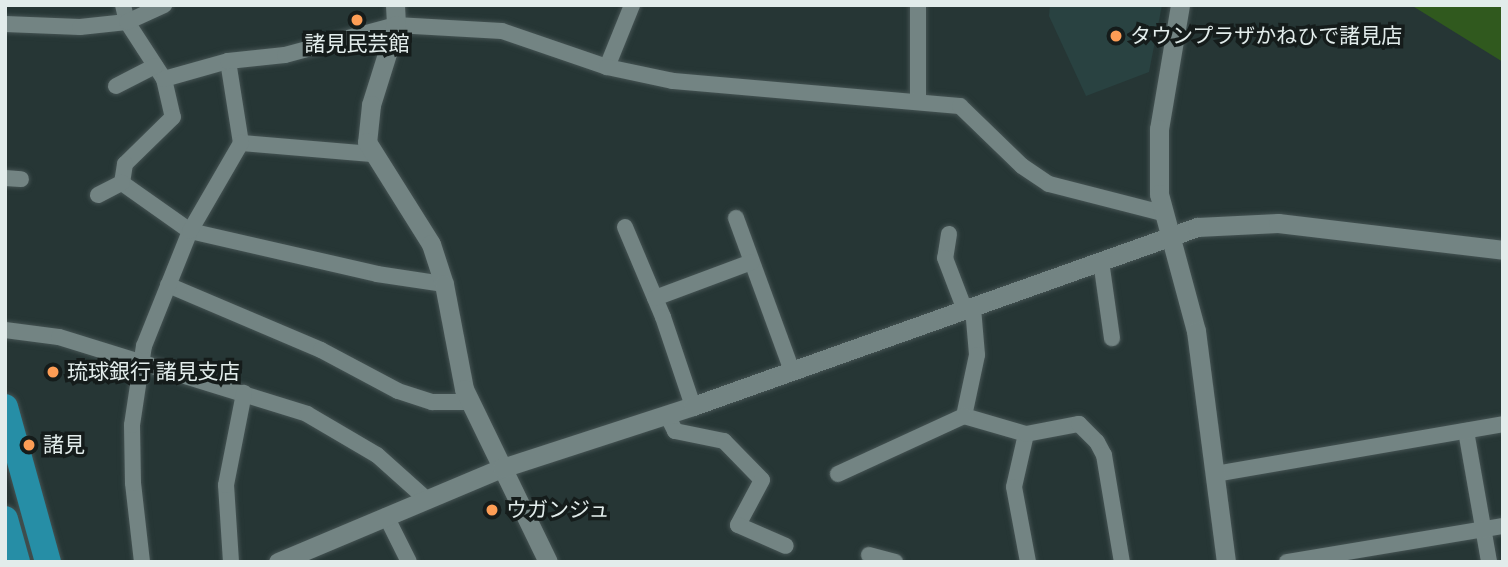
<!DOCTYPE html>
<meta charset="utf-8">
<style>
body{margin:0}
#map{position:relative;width:1508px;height:567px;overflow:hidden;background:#263635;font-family:"Archivo Narrow","Noto Sans JP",sans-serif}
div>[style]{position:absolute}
.built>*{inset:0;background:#294241}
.green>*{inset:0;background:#30591e}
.roads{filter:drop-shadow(0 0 2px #455353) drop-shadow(0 0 2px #455353)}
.minor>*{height:16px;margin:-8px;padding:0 8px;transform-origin:8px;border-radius:8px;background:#738483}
.tertiary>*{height:19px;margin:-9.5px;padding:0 9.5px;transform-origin:9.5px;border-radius:9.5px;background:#738483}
.trunk>*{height:26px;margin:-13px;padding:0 13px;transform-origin:13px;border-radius:13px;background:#268ea6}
.dots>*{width:19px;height:19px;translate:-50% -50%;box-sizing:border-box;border:4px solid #151c1b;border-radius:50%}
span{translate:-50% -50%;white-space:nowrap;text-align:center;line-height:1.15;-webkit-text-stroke:7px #151c1b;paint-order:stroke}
.poi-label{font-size:21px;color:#e2eceb}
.left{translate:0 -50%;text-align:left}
.frame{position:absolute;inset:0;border:7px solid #e2eceb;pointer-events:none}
</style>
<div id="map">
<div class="built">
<div style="clip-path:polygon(1050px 5px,1162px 5px,1149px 72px,1086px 96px,1049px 16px)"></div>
</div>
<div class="green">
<div style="clip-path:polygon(1411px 5px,1503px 5px,1503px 62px)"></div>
</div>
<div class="roads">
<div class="minor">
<div style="left:123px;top:5px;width:17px;rotate:77deg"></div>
<div style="left:127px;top:22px;width:68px;rotate:57deg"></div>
<div style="left:164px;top:79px;width:39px;rotate:77deg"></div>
<div style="left:173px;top:117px;width:67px;rotate:135.6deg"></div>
<div style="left:125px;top:164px;width:19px;rotate:99deg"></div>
<div style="left:122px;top:183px;width:83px;rotate:35.2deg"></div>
<div style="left:190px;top:231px;width:192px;rotate:12.9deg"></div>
<div style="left:377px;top:274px;width:68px;rotate:8.5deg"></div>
<div style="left:918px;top:5px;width:97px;rotate:90deg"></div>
<div style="left:5px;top:24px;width:75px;rotate:2.3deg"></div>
<div style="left:80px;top:27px;width:47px;rotate:-6.1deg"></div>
<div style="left:127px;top:22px;width:41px;rotate:-24.7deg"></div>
<div style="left:228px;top:61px;width:83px;rotate:81deg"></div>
<div style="left:241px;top:143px;width:132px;rotate:4.8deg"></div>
<div style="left:607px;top:67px;width:67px;rotate:-68deg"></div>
<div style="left:164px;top:79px;width:66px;rotate:-15.7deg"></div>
<div style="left:228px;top:61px;width:57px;rotate:-6deg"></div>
<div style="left:285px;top:55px;width:115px;rotate:-15.1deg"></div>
<div style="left:396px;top:25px;width:106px;rotate:3.2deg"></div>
<div style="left:502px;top:31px;width:111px;rotate:18.9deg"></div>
<div style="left:607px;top:67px;width:67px;rotate:12deg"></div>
<div style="left:673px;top:81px;width:288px;rotate:5deg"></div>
<div style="left:960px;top:106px;width:86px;rotate:44.1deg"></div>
<div style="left:1022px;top:166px;width:32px;rotate:34deg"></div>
<div style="left:1049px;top:184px;width:117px;rotate:14.4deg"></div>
<div style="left:116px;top:86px;width:44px;rotate:-27.1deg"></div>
<div style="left:5px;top:178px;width:16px;rotate:4deg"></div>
<div style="left:98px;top:195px;width:27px;rotate:-27deg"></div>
<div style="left:736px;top:218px;width:163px;rotate:69.9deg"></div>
<div style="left:625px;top:227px;width:98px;rotate:67.1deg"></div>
<div style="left:663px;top:317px;width:94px;rotate:71.4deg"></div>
<div style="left:949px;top:234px;width:24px;rotate:99deg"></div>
<div style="left:945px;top:258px;width:56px;rotate:69deg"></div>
<div style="left:1101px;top:261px;width:78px;rotate:81.9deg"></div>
<div style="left:168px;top:285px;width:166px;rotate:23deg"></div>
<div style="left:321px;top:350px;width:87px;rotate:28deg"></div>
<div style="left:398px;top:391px;width:36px;rotate:18deg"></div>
<div style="left:432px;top:402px;width:38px"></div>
<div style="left:655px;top:298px;width:103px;rotate:-20.4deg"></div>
<div style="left:973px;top:308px;width:47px;rotate:85.1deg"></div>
<div style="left:977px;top:355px;width:62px;rotate:102deg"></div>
<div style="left:964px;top:416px;width:65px;rotate:16.2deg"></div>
<div style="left:1026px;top:434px;width:54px;rotate:102.8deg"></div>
<div style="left:1014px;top:487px;width:76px;rotate:79.4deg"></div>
<div style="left:5px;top:330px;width:54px;rotate:7.4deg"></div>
<div style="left:59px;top:337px;width:260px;rotate:17.2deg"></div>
<div style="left:307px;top:414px;width:81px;rotate:30.4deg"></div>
<div style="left:377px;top:455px;width:66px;rotate:41.9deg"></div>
<div style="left:667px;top:415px;width:18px;rotate:63deg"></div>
<div style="left:675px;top:431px;width:50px;rotate:11.5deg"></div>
<div style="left:724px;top:441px;width:54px;rotate:45.7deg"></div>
<div style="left:762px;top:480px;width:51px;rotate:118.1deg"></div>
<div style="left:738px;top:525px;width:52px;rotate:23.6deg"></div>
<div style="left:1466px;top:431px;width:133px;rotate:80deg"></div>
<div style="left:1026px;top:434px;width:54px;rotate:-10.7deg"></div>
<div style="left:1079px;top:424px;width:25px;rotate:45deg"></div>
<div style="left:1097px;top:442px;width:15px;rotate:62deg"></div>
<div style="left:1104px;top:455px;width:109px;rotate:80.5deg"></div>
<div style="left:838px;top:474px;width:139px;rotate:-24.7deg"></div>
<div style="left:1215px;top:474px;width:292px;rotate:-9.8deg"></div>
<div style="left:386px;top:516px;width:51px;rotate:63.4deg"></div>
<div style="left:869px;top:555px;width:27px;rotate:15deg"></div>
<div style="left:142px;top:562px;width:80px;rotate:-96.5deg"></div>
<div style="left:133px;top:483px;width:58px;rotate:-91deg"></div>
<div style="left:132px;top:425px;width:80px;rotate:-81.4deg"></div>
<div style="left:144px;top:346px;width:124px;rotate:-68.2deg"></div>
<div style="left:190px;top:231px;width:102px;rotate:-59.9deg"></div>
<div style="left:231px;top:562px;width:77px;rotate:-93.7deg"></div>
<div style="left:226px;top:485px;width:94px;rotate:-78.9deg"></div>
<div style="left:1287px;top:562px;width:219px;rotate:-9.5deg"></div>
</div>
<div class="tertiary">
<div style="left:395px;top:5px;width:20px;rotate:87deg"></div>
<div style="left:396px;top:25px;width:84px;rotate:107.4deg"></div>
<div style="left:371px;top:105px;width:37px;rotate:96deg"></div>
<div style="left:367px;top:142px;width:120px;rotate:57.9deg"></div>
<div style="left:431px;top:244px;width:42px;rotate:72deg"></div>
<div style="left:444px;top:284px;width:107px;rotate:79.2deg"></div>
<div style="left:464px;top:389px;width:192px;rotate:64.1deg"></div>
<div style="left:1180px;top:5px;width:126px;rotate:99.6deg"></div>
<div style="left:1159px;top:129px;width:65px;rotate:90deg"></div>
<div style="left:1159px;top:194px;width:142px;rotate:74.9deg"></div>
<div style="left:1196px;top:331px;width:233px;rotate:82.6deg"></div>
<div style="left:278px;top:562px;width:243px;rotate:-22.8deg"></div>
<div style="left:502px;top:468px;width:201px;rotate:-18deg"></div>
<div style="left:693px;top:406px;width:535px;rotate:-19.55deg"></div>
<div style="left:1197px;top:227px;width:81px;rotate:-2.8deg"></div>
<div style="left:1278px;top:223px;width:227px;rotate:6.8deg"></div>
</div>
<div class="trunk">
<div style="left:5px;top:407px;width:161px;rotate:74.5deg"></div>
<div style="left:5px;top:519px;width:45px;rotate:74.4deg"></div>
</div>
</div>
<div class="dots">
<div style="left:357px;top:20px;background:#fd9d55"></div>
<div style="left:1116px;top:36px;background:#fd9d55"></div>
<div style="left:53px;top:372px;background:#fd9d55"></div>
<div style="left:29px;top:445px;background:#fd9d55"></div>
<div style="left:492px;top:510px;background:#fd9d55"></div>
</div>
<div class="poi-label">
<span class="left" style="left:1130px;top:36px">タウンプラザかねひで諸見店</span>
<span style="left:357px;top:44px">諸見民芸館</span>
<span class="left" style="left:67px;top:372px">琉球銀行 諸見支店</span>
<span class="left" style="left:43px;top:445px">諸見</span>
<span class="left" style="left:506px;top:510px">ウガンジュ</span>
</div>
<div class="frame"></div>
</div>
